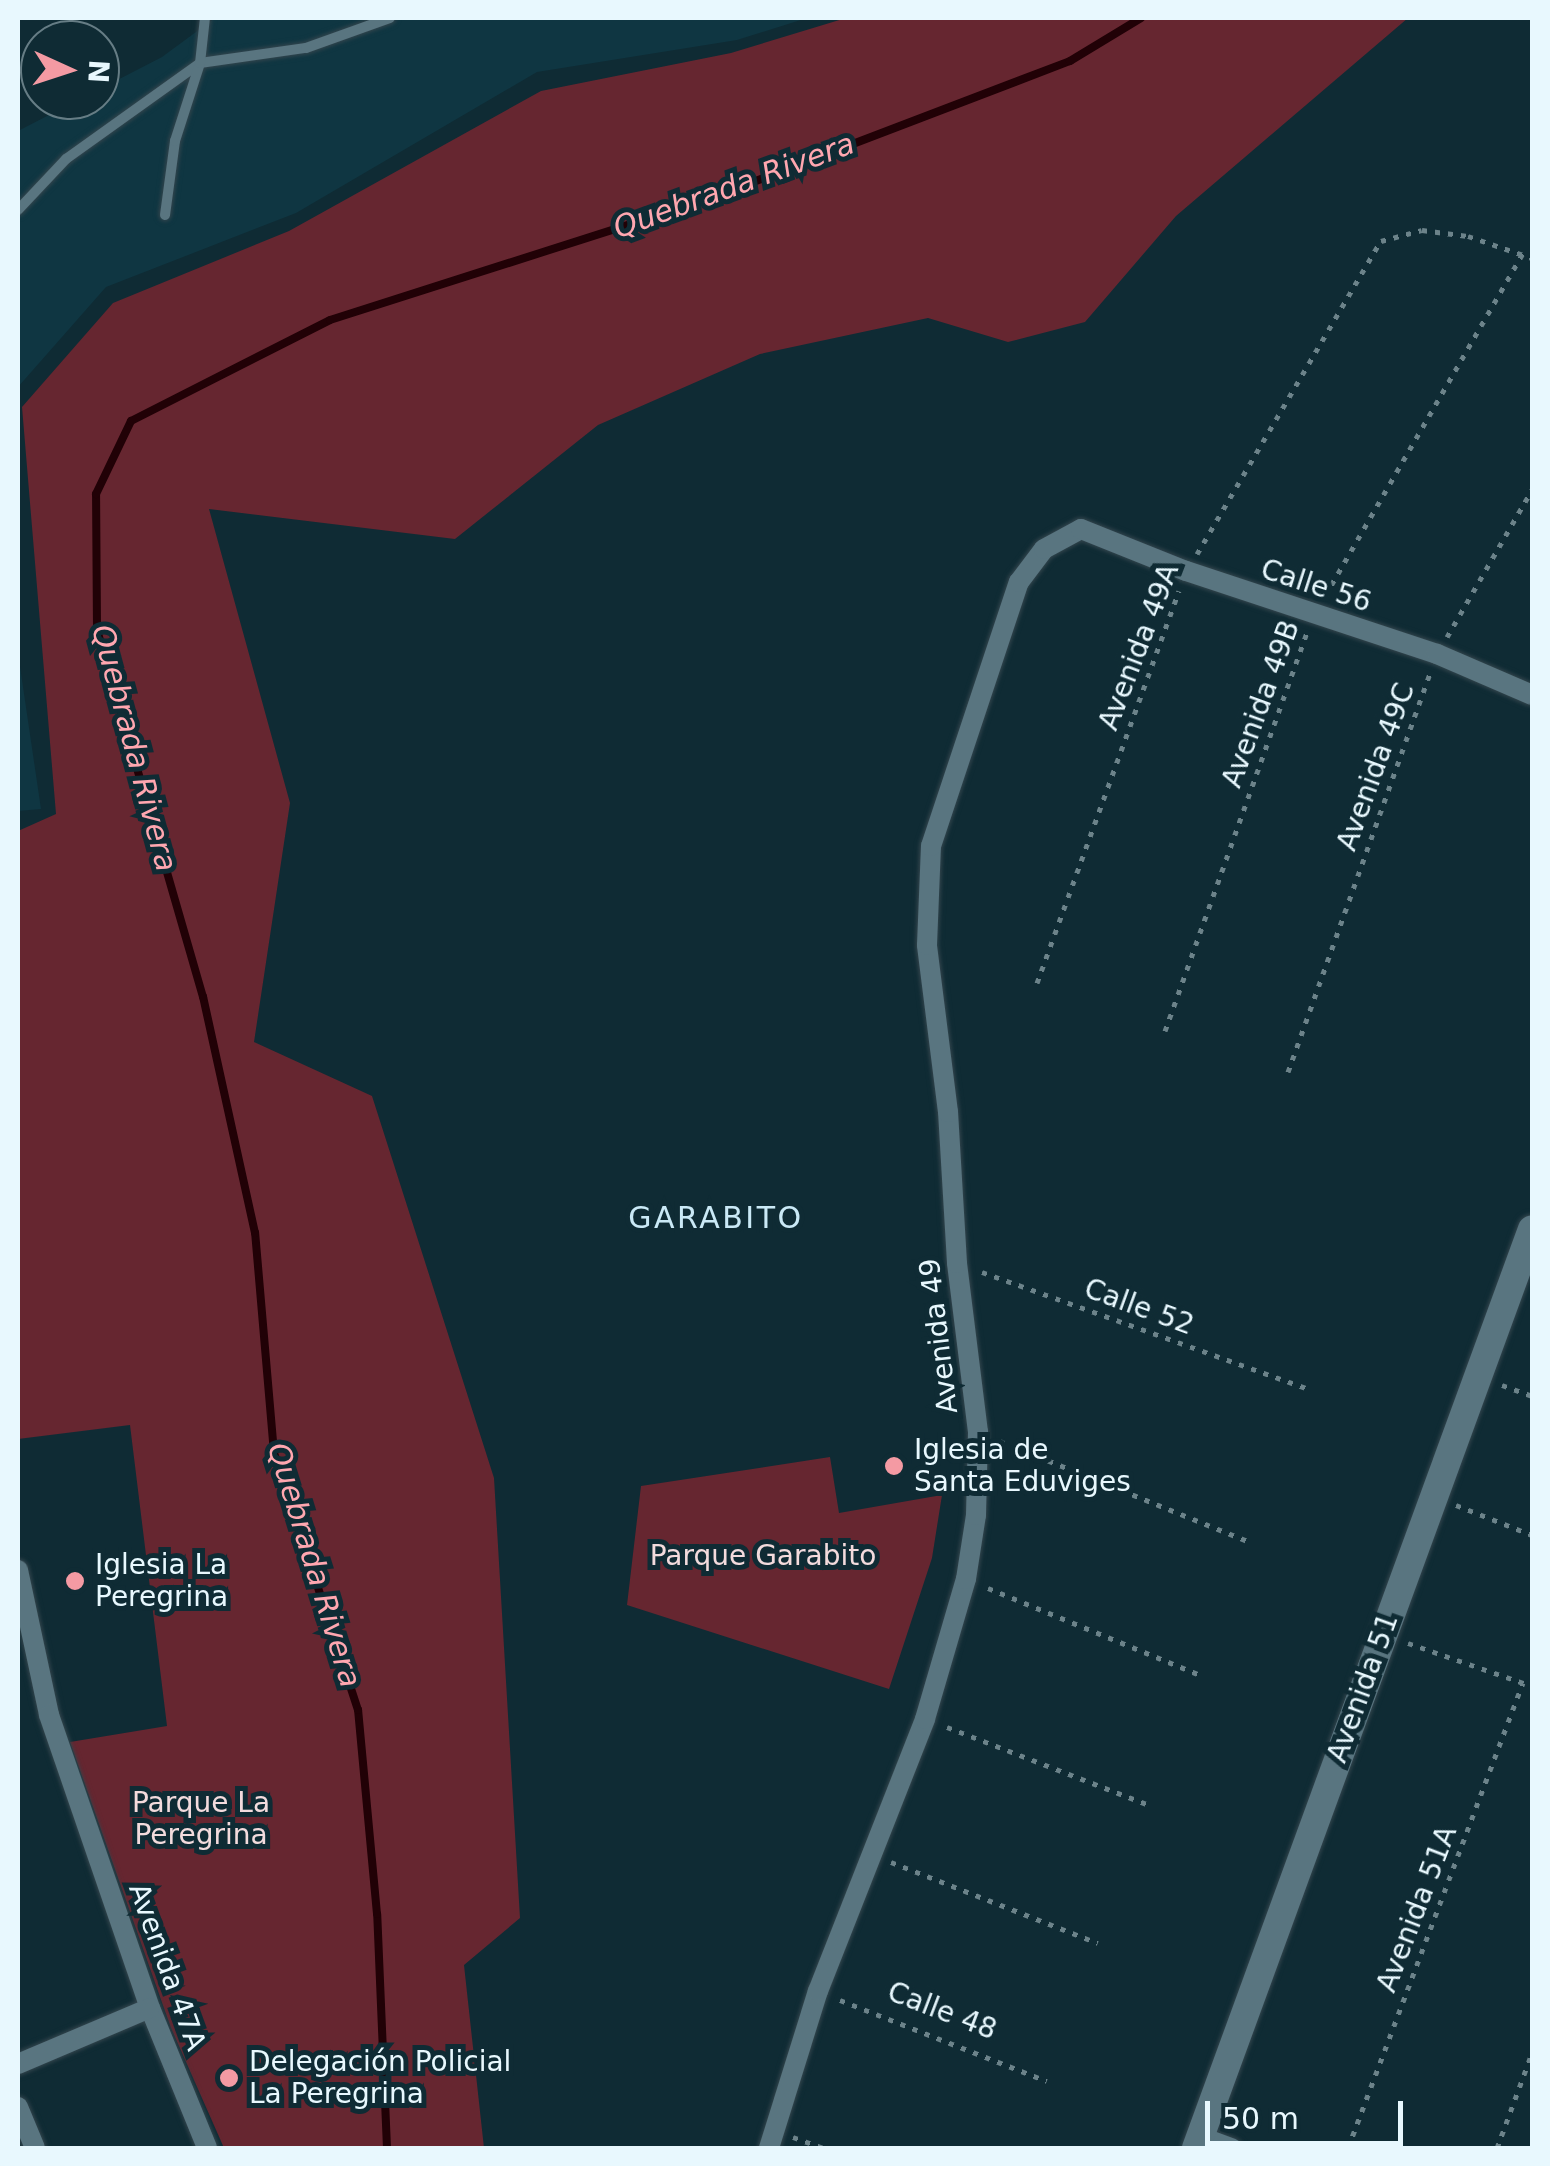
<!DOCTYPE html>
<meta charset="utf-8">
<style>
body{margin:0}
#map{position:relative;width:1550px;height:2166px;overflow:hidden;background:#0f2b34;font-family:"DejaVu Sans",sans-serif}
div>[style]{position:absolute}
.built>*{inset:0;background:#0f3642}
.green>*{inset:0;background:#662630}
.stream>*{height:8px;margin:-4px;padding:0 4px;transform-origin:4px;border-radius:4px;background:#210106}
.path>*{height:5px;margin-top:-2.5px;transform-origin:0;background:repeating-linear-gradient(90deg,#6c838a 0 5px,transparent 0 13px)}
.roads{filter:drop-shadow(0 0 2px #33454d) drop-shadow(0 0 2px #33454d)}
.service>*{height:10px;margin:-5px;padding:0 5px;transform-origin:5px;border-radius:5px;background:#597580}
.minor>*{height:20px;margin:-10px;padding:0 10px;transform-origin:10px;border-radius:10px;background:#597580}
.tertiary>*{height:28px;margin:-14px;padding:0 14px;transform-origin:14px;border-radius:14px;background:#597580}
.dots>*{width:28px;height:28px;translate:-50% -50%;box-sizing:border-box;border:5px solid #0f2b34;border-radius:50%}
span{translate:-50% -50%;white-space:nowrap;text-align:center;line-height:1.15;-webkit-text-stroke:10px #0f2b34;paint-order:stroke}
.street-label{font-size:28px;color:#e8f8fe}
.poi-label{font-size:28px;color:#e8f8fe}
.left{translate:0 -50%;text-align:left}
.park-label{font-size:28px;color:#f3dbdd}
.water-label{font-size:30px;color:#ffa7b0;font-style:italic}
.neighbourhood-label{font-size:30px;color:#cae9f6;letter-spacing:2.5px}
.frame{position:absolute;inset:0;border:20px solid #e8f8fe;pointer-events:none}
.north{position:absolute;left:20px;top:20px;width:100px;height:100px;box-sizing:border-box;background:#0f2b34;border:2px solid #667d85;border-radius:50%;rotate:93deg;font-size:28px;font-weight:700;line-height:40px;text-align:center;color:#e8f8fe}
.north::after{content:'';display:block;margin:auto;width:35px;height:45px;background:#f49aa3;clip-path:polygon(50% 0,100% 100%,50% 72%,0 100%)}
.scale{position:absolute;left:1205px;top:2101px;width:198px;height:45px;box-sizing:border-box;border:5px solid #e8f8fe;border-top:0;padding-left:12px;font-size:30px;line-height:35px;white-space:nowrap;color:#e8f8fe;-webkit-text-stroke:8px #0f2b34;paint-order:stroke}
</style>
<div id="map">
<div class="built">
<div style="clip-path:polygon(215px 18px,807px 18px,737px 40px,537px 72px,296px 213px,106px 287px,18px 387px,18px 131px,78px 100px,100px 100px,100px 89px,162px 57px)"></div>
<div style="clip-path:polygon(18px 653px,41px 809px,18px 811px)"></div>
</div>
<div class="green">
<div style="clip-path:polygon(846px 18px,1408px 18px,1176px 216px,1085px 322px,1008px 342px,928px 318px,760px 354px,598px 425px,455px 539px,209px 509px,290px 803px,254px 1042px,372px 1096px,494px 1478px,520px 1918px,464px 1965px,484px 2148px,224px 2148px,171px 2028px,70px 1742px,167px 1726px,130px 1425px,18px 1439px,18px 831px,56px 814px,22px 407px,113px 303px,289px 231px,541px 91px,731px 53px)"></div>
<div style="clip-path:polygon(830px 1457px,839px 1513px,942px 1495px,932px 1558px,889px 1689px,627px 1605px,641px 1486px)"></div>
</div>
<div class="stream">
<div style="left:387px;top:2148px;width:234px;rotate:-92.4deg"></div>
<div style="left:377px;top:1914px;width:205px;rotate:-95.3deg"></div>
<div style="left:358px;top:1710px;width:270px;rotate:-108.1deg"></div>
<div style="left:274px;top:1453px;width:221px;rotate:-94.9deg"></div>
<div style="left:255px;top:1233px;width:242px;rotate:-102.4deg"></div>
<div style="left:203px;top:997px;width:383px;rotate:-106.1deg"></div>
<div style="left:97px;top:629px;width:135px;rotate:-90.4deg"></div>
<div style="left:96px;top:494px;width:81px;rotate:-64.4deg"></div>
<div style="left:131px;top:421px;width:223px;rotate:-26.9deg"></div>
<div style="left:330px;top:320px;width:395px;rotate:-17.7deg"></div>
<div style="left:706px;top:200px;width:390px;rotate:-20.9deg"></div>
<div style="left:1070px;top:61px;width:83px;rotate:-31.2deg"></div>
</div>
<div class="path">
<div style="left:1197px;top:554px;width:363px;rotate:-59.6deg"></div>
<div style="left:1381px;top:241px;width:42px;rotate:-15deg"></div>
<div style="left:1422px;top:230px;width:46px;rotate:7.4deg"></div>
<div style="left:1468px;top:236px;width:68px;rotate:19deg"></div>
<div style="left:1325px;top:596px;width:396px;rotate:-60deg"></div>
<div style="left:1447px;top:637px;width:170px;rotate:-60deg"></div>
<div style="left:1037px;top:983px;width:417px;rotate:-70.1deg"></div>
<div style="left:1165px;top:1031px;width:423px;rotate:-70.4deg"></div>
<div style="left:1288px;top:1072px;width:423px;rotate:-70.4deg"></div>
<div style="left:982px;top:1272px;width:346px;rotate:19.7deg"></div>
<div style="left:1502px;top:1385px;width:32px;rotate:20deg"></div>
<div style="left:1000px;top:1441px;width:266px;rotate:22deg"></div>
<div style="left:1456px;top:1505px;width:82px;rotate:21.5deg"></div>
<div style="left:988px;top:1588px;width:227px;rotate:22.3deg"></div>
<div style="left:1408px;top:1643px;width:131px;rotate:19.1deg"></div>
<div style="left:947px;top:1727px;width:217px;rotate:21.1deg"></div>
<div style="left:891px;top:1862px;width:222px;rotate:21.4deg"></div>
<div style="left:840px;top:2000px;width:222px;rotate:21.4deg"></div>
<div style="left:793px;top:2137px;width:32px;rotate:20deg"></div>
<div style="left:1348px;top:2148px;width:497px;rotate:-69.4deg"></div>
<div style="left:1497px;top:2148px;width:101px;rotate:-69.8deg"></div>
</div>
<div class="roads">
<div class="service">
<div style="left:18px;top:210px;width:70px;rotate:-46.7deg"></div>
<div style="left:66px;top:159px;width:165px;rotate:-35.6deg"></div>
<div style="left:200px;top:63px;width:107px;rotate:-8.1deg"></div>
<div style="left:306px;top:48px;width:89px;rotate:-19.7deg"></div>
<div style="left:165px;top:215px;width:75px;rotate:-82.3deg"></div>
<div style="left:175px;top:141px;width:82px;rotate:-72.2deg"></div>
<div style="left:200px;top:63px;width:45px;rotate:-83.7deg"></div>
</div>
<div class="minor">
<div style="left:18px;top:1570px;width:148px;rotate:77.9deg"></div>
<div style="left:49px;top:1715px;width:310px;rotate:71deg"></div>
<div style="left:150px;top:2008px;width:151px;rotate:67.8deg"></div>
<div style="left:18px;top:2064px;width:143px;rotate:-23deg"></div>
<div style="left:18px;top:2107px;width:44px;rotate:67.5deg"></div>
<div style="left:1201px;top:2137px;width:33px;rotate:20deg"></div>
<div style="left:769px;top:2148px;width:164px;rotate:-72.7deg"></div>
<div style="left:818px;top:1991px;width:292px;rotate:-68.5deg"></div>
<div style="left:925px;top:1719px;width:146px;rotate:-73.7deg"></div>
<div style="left:966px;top:1579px;width:65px;rotate:-81.1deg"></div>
<div style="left:976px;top:1515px;width:83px;rotate:-88.6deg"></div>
<div style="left:978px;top:1432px;width:170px;rotate:-97.1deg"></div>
<div style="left:957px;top:1263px;width:151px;rotate:-93.4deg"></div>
<div style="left:948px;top:1112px;width:168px;rotate:-97.2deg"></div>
<div style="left:927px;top:945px;width:99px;rotate:-87.7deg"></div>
<div style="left:931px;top:846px;width:278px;rotate:-71.6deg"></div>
<div style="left:1019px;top:582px;width:41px;rotate:-52.9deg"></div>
<div style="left:1044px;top:549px;width:42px;rotate:-28.4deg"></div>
<div style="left:1081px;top:529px;width:113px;rotate:21.8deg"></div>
<div style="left:1186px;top:571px;width:264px;rotate:18.3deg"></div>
<div style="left:1437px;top:654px;width:103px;rotate:23.3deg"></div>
</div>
<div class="tertiary">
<div style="left:1196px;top:2148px;width:978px;rotate:-69.92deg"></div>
</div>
</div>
<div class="dots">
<div style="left:894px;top:1466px;background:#f49aa3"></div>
<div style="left:75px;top:1581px;background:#f49aa3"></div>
<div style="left:229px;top:2078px;background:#f49aa3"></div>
</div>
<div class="street-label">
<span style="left:1316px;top:586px;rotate:18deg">Calle 56</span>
<span style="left:1139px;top:647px;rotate:-69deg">Avenida 49A</span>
<span style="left:1261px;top:704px;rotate:-70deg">Avenida 49B</span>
<span style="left:1376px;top:767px;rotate:-70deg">Avenida 49C</span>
<span style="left:1139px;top:1307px;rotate:20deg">Calle 52</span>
<span style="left:939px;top:1336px;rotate:-97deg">Avenida 49</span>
<span style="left:1363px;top:1688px;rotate:-70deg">Avenida 51</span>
<span style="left:1417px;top:1909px;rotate:-69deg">Avenida 51A</span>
<span style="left:167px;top:1967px;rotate:70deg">Avenida 47A</span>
<span style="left:942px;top:2011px;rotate:21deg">Calle 48</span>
</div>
<div class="poi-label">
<span class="left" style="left:914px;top:1466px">Iglesia de<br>Santa Eduviges</span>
<span class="left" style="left:95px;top:1581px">Iglesia La<br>Peregrina</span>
<span class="left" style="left:249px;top:2078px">Delegación Policial<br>La Peregrina</span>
</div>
<div class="park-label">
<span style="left:763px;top:1556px">Parque Garabito</span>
<span style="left:201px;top:1819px">Parque La<br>Peregrina</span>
</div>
<div class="water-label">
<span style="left:734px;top:186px;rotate:-20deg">Quebrada Rivera</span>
<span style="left:134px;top:748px;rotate:75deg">Quebrada Rivera</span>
<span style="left:314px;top:1565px;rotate:73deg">Quebrada Rivera</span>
</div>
<div class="neighbourhood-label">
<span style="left:716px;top:1218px">GARABITO</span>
</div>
<div class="frame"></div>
<div class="north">N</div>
<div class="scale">50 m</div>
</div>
